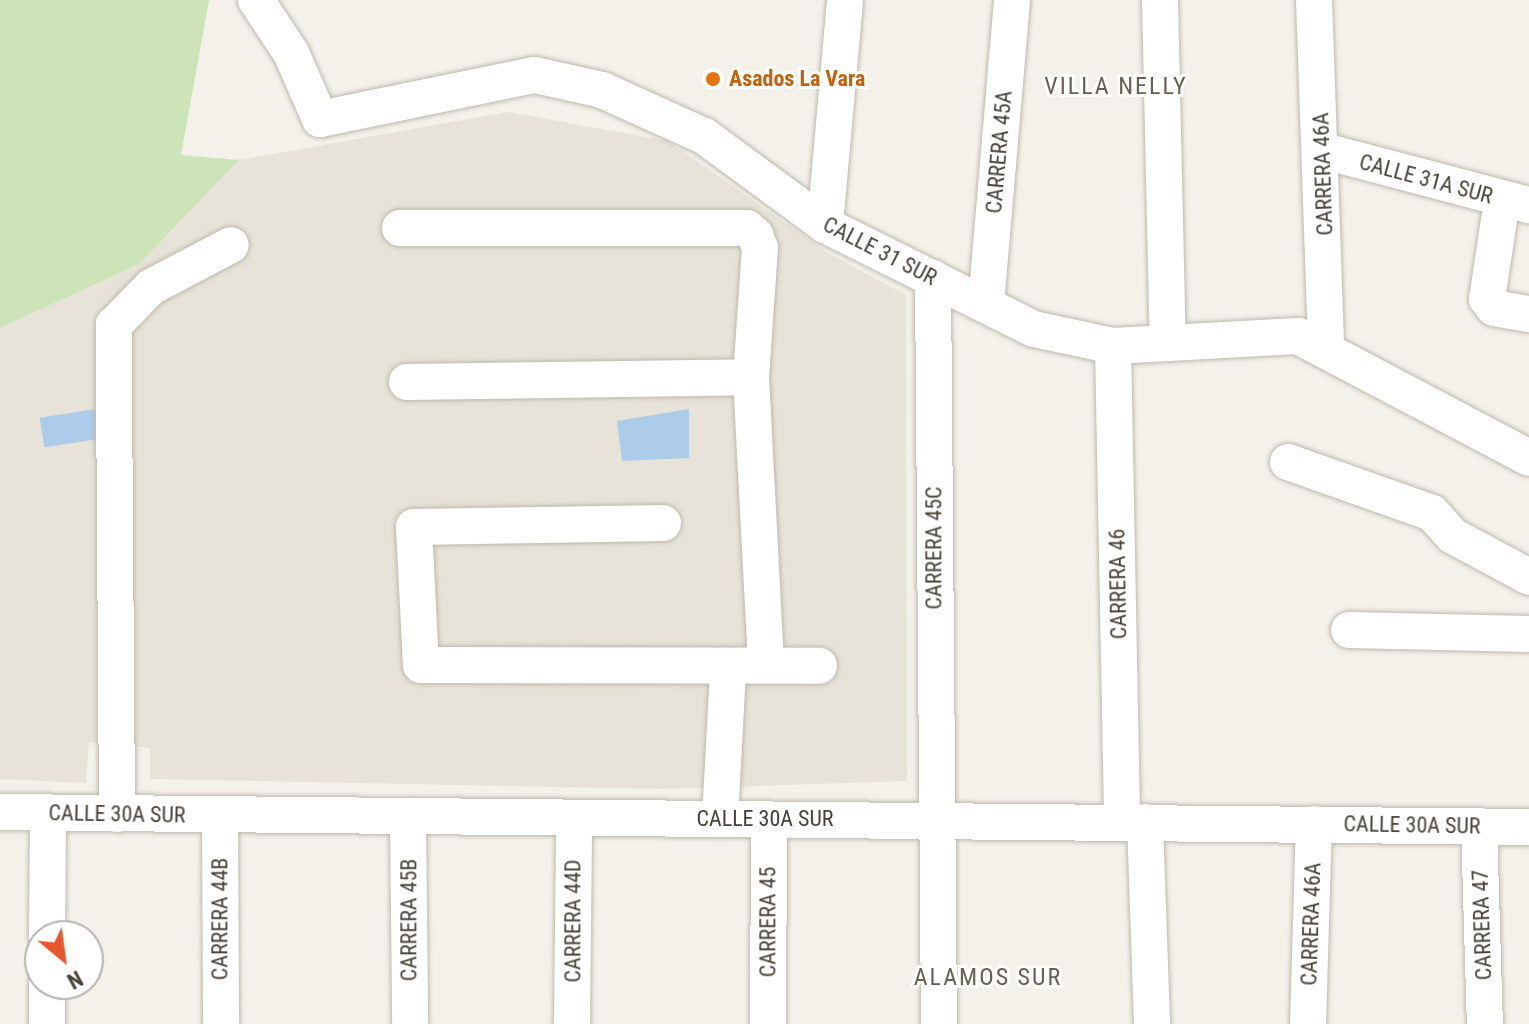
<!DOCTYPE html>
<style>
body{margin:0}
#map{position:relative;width:1529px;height:1024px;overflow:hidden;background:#f3f1ea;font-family:"Roboto Condensed",sans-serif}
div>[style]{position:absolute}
.residential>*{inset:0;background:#e7e3d8}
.green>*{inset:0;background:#cce4b7}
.water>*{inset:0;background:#acccea;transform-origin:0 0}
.roads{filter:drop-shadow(0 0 2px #beb9ad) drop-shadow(0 0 2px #beb9ad)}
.minor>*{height:36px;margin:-18px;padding:0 18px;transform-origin:18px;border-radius:18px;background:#fff}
.dots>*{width:22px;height:22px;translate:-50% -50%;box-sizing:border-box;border:4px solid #fff;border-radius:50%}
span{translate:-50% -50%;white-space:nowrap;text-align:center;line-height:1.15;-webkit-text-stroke:6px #fff;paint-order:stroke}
.food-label{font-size:22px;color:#c56008;font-weight:700}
.left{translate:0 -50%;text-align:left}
.street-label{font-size:22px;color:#474239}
.neighbourhood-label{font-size:24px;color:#686151;letter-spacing:2px}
.north{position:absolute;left:24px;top:920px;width:80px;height:80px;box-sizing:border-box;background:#fff;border:2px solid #b5b3b0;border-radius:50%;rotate:151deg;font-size:22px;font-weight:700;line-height:32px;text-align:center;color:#474239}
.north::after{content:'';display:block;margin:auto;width:28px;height:36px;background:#e6572e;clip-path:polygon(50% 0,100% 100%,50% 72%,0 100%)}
</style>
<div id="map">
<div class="residential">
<div style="clip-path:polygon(508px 112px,668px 141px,828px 253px,906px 295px,907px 781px,665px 789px,150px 779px,150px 748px,89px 742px,86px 783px,0 779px,0 328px,139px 264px,239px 160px)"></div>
</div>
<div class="green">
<div style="clip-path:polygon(0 0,209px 0,181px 155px,239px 160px,139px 264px,0 328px)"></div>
</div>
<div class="water">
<div style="left:95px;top:409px;width:30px;height:56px;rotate:81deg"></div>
<div style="clip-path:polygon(689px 409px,689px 458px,622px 461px,617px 421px)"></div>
</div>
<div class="roads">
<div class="minor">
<div style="left:256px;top:0;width:64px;rotate:56.6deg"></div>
<div style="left:291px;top:53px;width:72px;rotate:66.3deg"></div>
<div style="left:320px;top:119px;width:219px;rotate:-11.6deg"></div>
<div style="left:535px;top:75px;width:69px;rotate:12.6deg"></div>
<div style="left:602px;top:90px;width:112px;rotate:24.3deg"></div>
<div style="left:704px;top:136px;width:150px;rotate:36.3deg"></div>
<div style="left:825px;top:225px;width:233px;rotate:26.5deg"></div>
<div style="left:1034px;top:329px;width:81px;rotate:12.1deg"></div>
<div style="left:1113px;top:346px;width:185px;rotate:-3.1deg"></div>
<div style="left:1298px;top:336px;width:261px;rotate:27.8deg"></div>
<div style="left:1160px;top:0;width:343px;rotate:88.7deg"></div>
<div style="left:1314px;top:0;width:349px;rotate:88deg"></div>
<div style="left:1324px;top:151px;width:212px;rotate:14.8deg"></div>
<div style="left:1502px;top:200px;width:100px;rotate:98.6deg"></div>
<div style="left:1487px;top:299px;width:11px;rotate:52deg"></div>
<div style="left:1494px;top:308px;width:36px;rotate:10deg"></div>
<div style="left:825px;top:225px;width:226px;rotate:-84.9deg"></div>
<div style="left:400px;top:228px;width:347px"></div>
<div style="left:747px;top:228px;width:11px;rotate:41deg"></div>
<div style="left:755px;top:235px;width:14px;rotate:69deg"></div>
<div style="left:760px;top:248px;width:129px;rotate:94deg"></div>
<div style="left:751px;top:377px;width:287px;rotate:87deg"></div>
<div style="left:933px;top:278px;width:746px;rotate:89.54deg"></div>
<div style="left:986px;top:304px;width:305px;rotate:-85.1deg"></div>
<div style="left:1113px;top:346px;width:476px;rotate:88.9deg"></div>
<div style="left:407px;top:382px;width:344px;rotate:-0.8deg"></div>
<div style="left:1288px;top:462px;width:153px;rotate:19.5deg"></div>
<div style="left:1432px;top:513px;width:31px;rotate:48deg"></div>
<div style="left:1453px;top:536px;width:86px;rotate:28.3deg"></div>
<div style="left:663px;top:523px;width:249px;rotate:179.1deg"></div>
<div style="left:414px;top:527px;width:138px;rotate:87.1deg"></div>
<div style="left:421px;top:665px;width:398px;rotate:0.1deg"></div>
<div style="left:1349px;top:630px;width:180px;rotate:1.3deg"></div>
<div style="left:0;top:812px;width:1529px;rotate:0.56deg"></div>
<div style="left:117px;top:814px;width:489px;rotate:-90.4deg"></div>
<div style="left:114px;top:325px;width:53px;rotate:-45.8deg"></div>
<div style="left:151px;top:287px;width:90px;rotate:-27.7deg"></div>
<div style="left:220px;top:815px;width:209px;rotate:89.7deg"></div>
<div style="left:408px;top:816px;width:208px;rotate:89.4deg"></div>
<div style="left:720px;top:819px;width:149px;rotate:-86.9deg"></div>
<div style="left:1145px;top:822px;width:202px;rotate:88deg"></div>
<div style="left:1479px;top:826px;width:198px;rotate:88.3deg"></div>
<div style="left:47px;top:936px;width:123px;rotate:-89.5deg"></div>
<div style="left:47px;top:1024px;width:40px;rotate:-90deg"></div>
<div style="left:572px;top:1024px;width:206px;rotate:-89.4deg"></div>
<div style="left:768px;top:1024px;width:205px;rotate:-89.7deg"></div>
<div style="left:1308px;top:1024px;width:200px;rotate:-88.3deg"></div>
</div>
</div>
<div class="dots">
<div style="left:713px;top:79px;background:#e8710a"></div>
</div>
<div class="food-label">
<span class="left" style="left:729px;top:79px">Asados La Vara</span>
</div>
<div class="street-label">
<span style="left:999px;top:152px;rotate:-85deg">CARRERA 45A</span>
<span style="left:1323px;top:174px;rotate:-92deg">CARRERA 46A</span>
<span style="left:1426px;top:179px;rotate:15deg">CALLE 31A SUR</span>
<span style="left:880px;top:251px;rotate:27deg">CALLE 31 SUR</span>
<span style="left:934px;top:548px;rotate:-90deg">CARRERA 45C</span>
<span style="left:1118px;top:584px;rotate:-91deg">CARRERA 46</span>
<span style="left:117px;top:814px;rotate:1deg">CALLE 30A SUR</span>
<span style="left:765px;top:819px">CALLE 30A SUR</span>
<span style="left:1412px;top:825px;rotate:1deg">CALLE 30A SUR</span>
<span style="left:220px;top:919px;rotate:-90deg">CARRERA 44B</span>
<span style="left:409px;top:920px;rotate:-90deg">CARRERA 45B</span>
<span style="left:573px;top:921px;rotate:-90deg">CARRERA 44D</span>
<span style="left:768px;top:922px;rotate:-90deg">CARRERA 45</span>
<span style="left:1311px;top:924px;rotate:-88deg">CARRERA 46A</span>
<span style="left:1482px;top:925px;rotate:-92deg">CARRERA 47</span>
</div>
<div class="neighbourhood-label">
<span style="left:1116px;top:87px">VILLA NELLY</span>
<span style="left:988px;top:978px">ALAMOS SUR</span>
</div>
<div class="north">N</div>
</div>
